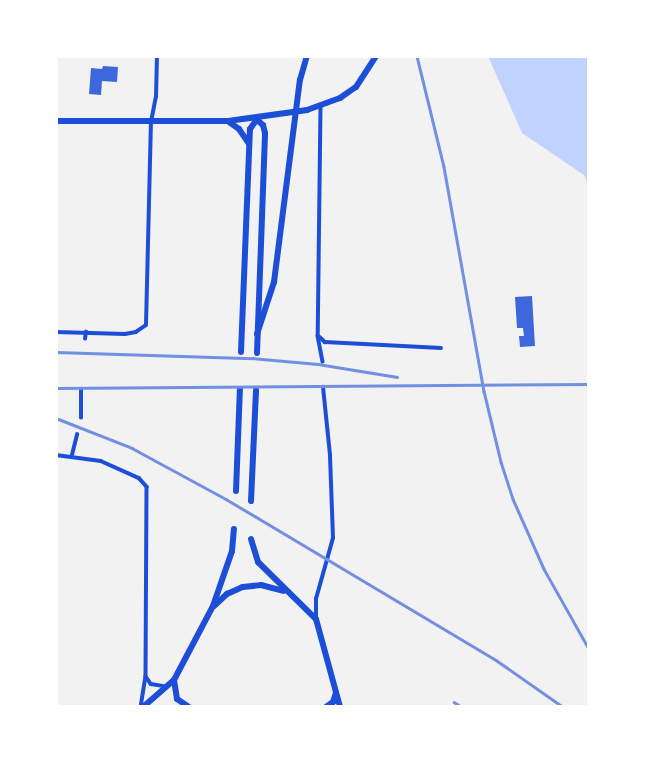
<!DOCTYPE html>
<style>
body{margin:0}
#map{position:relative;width:645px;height:763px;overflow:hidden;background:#f2f2f2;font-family:"Playfair Display",serif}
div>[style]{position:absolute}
.water>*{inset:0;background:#bfd3fe}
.building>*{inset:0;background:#3d67dc}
.minor>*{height:3.5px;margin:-1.75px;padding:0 1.75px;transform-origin:1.75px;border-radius:1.75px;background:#1d4ed8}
.primary>*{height:6px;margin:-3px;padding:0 3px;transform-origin:3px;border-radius:3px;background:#1d4ed8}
.rail>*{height:2.5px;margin:-1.25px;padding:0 1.25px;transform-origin:1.25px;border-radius:1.25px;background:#7290e2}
span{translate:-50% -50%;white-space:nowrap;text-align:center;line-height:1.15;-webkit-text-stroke:7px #fff;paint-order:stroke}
.frame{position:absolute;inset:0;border:58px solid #fff;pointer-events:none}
</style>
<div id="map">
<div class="water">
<div style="clip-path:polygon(488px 56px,589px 56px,589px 187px,584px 175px,522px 133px)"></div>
</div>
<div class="building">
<div style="clip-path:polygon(103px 66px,118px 67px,117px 82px,102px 81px,101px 95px,89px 94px,91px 68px,102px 69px)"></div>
<div style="clip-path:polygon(532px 296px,535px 346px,520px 347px,519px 336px,524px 336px,523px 328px,517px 328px,515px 297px)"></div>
</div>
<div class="minor">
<div style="left:321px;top:106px;width:230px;rotate:90.7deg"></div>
<div style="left:318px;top:336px;width:26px;rotate:79deg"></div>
<div style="left:56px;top:332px;width:69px;rotate:1.7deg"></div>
<div style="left:125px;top:334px;width:11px;rotate:-10deg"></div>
<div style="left:136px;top:332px;width:12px;rotate:-35deg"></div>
<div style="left:146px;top:325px;width:203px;rotate:-88.6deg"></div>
<div style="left:151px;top:122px;width:25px;rotate:-79deg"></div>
<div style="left:156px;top:97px;width:41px;rotate:-88.6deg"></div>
<div style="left:320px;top:337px;width:7px;rotate:45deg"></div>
<div style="left:325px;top:342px;width:116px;rotate:3deg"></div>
<div style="left:85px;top:339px;width:7px;rotate:-82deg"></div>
<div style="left:81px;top:418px;width:27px;rotate:-90deg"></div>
<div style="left:56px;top:455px;width:45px;rotate:7.6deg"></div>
<div style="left:101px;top:461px;width:42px;rotate:24.1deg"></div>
<div style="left:139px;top:478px;width:12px;rotate:48deg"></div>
<div style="left:147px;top:487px;width:189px;rotate:90.3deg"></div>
<div style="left:146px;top:676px;width:31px;rotate:99deg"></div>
<div style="left:72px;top:455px;width:21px;rotate:-76deg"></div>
<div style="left:316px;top:617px;width:18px;rotate:-90deg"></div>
<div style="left:316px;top:599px;width:63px;rotate:-74.4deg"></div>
<div style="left:333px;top:538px;width:83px;rotate:-92.1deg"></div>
<div style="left:330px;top:455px;width:68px;rotate:-95.9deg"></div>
<div style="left:147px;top:678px;width:7px;rotate:56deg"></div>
<div style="left:151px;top:684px;width:13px;rotate:9deg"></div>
</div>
<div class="primary">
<div style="left:56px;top:121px;width:172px"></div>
<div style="left:228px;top:121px;width:80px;rotate:-7.9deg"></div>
<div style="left:307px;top:110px;width:35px;rotate:-20deg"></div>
<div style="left:340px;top:98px;width:19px;rotate:-35deg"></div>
<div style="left:356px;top:87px;width:37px;rotate:-57deg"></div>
<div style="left:229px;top:122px;width:12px;rotate:35deg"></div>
<div style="left:239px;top:129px;width:18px;rotate:56deg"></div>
<div style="left:257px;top:334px;width:55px;rotate:-71.9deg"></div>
<div style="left:274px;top:282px;width:204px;rotate:-82.7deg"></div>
<div style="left:300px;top:80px;width:25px;rotate:-74deg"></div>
<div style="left:241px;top:352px;width:223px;rotate:-87.7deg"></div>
<div style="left:250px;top:129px;width:12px;rotate:-55deg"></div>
<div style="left:257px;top:353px;width:220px;rotate:-87.9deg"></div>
<div style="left:265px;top:133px;width:8px;rotate:-104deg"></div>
<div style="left:263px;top:125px;width:8px;rotate:-140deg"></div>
<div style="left:236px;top:491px;width:102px;rotate:-87.8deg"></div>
<div style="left:251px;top:501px;width:111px;rotate:-87.4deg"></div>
<div style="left:251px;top:539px;width:24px;rotate:73deg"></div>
<div style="left:258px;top:562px;width:81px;rotate:44.5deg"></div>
<div style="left:316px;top:619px;width:91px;rotate:74.7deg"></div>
<div style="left:214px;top:606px;width:18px;rotate:-43deg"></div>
<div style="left:227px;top:594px;width:17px;rotate:-24deg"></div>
<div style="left:243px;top:587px;width:18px;rotate:-6deg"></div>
<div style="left:261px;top:585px;width:23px;rotate:15deg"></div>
<div style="left:174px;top:680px;width:19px;rotate:81deg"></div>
<div style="left:177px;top:699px;width:14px;rotate:34deg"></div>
<div style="left:143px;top:707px;width:41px;rotate:-41.1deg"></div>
<div style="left:174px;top:680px;width:84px;rotate:-62.2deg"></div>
<div style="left:213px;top:606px;width:58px;rotate:-70.9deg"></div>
<div style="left:232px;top:551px;width:22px;rotate:-85deg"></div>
<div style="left:326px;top:707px;width:9px;rotate:-36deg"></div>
<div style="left:333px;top:702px;width:9px;rotate:-72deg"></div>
</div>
<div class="rail">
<div style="left:417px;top:56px;width:114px;rotate:76.3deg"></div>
<div style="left:444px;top:167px;width:228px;rotate:79.9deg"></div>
<div style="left:484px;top:391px;width:73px;rotate:76.5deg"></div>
<div style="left:501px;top:462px;width:39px;rotate:72deg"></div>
<div style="left:513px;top:499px;width:77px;rotate:66.1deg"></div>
<div style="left:544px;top:569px;width:92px;rotate:60.6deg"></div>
<div style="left:56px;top:352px;width:196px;rotate:1.8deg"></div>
<div style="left:252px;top:358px;width:66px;rotate:5.2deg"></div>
<div style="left:318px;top:364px;width:80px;rotate:9.3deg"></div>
<div style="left:56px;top:388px;width:533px;rotate:-0.43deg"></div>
<div style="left:56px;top:418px;width:82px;rotate:21.5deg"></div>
<div style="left:132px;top:448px;width:107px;rotate:28.5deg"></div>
<div style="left:226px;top:499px;width:314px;rotate:30.8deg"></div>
<div style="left:496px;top:660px;width:82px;rotate:35deg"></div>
<div style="left:454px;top:702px;width:9px;rotate:32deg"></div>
</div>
<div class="frame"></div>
</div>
